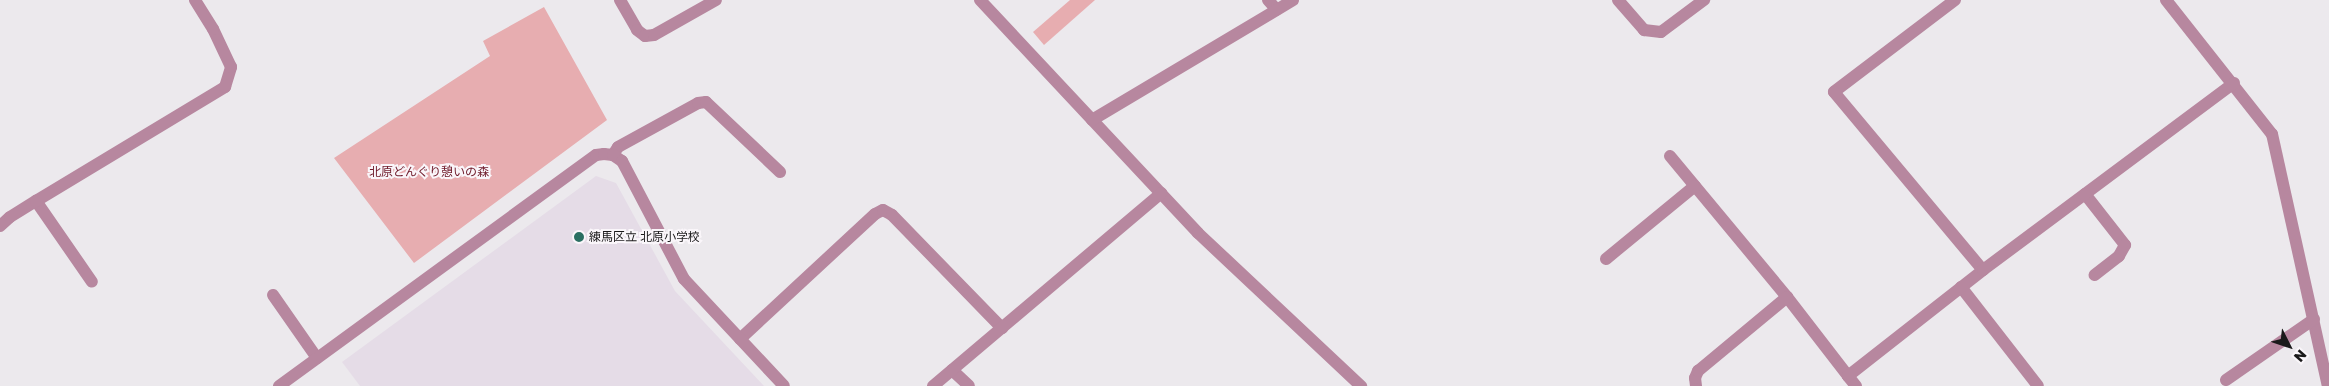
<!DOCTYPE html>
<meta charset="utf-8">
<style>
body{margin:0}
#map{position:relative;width:2329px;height:386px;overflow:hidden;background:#ece9ed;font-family:"Golos Text","Noto Sans JP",sans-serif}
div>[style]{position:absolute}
.built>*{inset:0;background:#e5dce7}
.green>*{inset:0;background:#e7adb0}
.minor>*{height:12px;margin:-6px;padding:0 6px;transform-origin:6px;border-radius:6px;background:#b7879f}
.dots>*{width:14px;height:14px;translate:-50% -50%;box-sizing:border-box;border:2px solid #faf6fa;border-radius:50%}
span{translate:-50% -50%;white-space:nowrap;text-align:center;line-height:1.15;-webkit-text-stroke:4px #faf6fa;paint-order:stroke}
.park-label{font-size:12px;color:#6e1929}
.poi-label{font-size:12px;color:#1a191a}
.left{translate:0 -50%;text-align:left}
.north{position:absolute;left:2264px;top:321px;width:50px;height:50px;-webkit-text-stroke:4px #faf6fa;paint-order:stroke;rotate:131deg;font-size:14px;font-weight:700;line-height:20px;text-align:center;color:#1a191a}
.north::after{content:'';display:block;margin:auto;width:18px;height:22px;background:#1a191a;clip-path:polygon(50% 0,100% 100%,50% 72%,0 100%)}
</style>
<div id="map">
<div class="built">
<div style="clip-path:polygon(596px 176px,616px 183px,675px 291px,764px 386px,360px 386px,342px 362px)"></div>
</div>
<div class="green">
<div style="clip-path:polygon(1070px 0,1095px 0,1044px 45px,1033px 32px)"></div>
<div style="clip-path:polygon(544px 7px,607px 120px,414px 263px,334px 158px,490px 56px,483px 41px)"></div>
</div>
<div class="minor">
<div style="left:620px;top:0;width:34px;rotate:60deg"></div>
<div style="left:637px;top:30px;width:10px;rotate:37deg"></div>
<div style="left:645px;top:36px;width:9px;rotate:-6deg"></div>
<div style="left:654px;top:35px;width:71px;rotate:-29.4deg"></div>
<div style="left:980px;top:0;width:319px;rotate:46.9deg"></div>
<div style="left:1198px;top:233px;width:224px;rotate:43.2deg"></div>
<div style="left:1268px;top:0;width:13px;rotate:48deg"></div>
<div style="left:1618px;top:0;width:40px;rotate:49deg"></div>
<div style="left:1644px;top:30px;width:17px;rotate:7deg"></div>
<div style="left:1661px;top:32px;width:54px;rotate:-36.7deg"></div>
<div style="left:1955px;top:0;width:152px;rotate:142.8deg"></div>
<div style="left:1834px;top:92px;width:232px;rotate:50.1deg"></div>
<div style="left:2166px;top:0;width:171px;rotate:51.7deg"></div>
<div style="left:2272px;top:134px;width:258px;rotate:77.5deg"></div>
<div style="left:1092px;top:120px;width:234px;rotate:-30.8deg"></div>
<div style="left:613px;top:155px;width:9px;rotate:-58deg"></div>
<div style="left:618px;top:147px;width:91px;rotate:-28.8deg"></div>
<div style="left:698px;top:103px;width:8px;rotate:-7deg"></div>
<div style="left:706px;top:102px;width:102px;rotate:43.4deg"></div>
<div style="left:1670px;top:156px;width:183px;rotate:50.3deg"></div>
<div style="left:1787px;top:297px;width:100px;rotate:52.3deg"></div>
<div style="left:2085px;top:194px;width:65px;rotate:51.9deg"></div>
<div style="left:2125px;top:245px;width:13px;rotate:119deg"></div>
<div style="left:2119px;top:256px;width:31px;rotate:142deg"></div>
<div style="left:36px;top:201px;width:98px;rotate:55.3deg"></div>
<div style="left:0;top:226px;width:13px;rotate:-42deg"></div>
<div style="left:10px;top:217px;width:31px;rotate:-32deg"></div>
<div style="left:36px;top:201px;width:221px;rotate:-31.1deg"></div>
<div style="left:225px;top:87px;width:21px;rotate:-73deg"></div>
<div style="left:231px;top:67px;width:42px;rotate:-115.3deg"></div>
<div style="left:213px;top:29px;width:34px;rotate:-122deg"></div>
<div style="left:1606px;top:259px;width:115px;rotate:-39.4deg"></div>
<div style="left:1961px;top:287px;width:125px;rotate:52.1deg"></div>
<div style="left:273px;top:295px;width:77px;rotate:55.1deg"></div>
<div style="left:740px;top:339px;width:184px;rotate:-42.8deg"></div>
<div style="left:875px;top:214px;width:9px;rotate:-27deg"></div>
<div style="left:883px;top:210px;width:10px;rotate:29deg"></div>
<div style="left:892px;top:215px;width:158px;rotate:45.8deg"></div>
<div style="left:952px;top:370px;width:23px;rotate:43deg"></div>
<div style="left:2226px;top:380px;width:107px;rotate:-34.7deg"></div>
<div style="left:279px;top:386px;width:392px;rotate:-36.1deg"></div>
<div style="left:596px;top:155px;width:8px;rotate:-7deg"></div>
<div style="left:604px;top:154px;width:9px;rotate:6deg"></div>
<div style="left:613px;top:155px;width:11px;rotate:34deg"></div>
<div style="left:622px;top:161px;width:133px;rotate:62.3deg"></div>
<div style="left:684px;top:279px;width:146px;rotate:46.9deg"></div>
<div style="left:933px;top:386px;width:299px;rotate:-40.2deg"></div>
<div style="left:1696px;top:386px;width:8px;rotate:-97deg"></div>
<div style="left:1695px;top:378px;width:8px;rotate:-67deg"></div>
<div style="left:1698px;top:371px;width:116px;rotate:-39.7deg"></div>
<div style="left:1856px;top:386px;width:13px;rotate:-129deg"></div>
<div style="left:1848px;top:376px;width:172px;rotate:-38.1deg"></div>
<div style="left:1983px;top:270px;width:313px;rotate:-36.7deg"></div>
</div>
<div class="dots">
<div style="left:579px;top:237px;background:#2a6f62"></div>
</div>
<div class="park-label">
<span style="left:429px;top:172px">北原どんぐり憩いの森</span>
</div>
<div class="poi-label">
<span class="left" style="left:589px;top:237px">練馬区立 北原小学校</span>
</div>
<div class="north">N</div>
</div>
